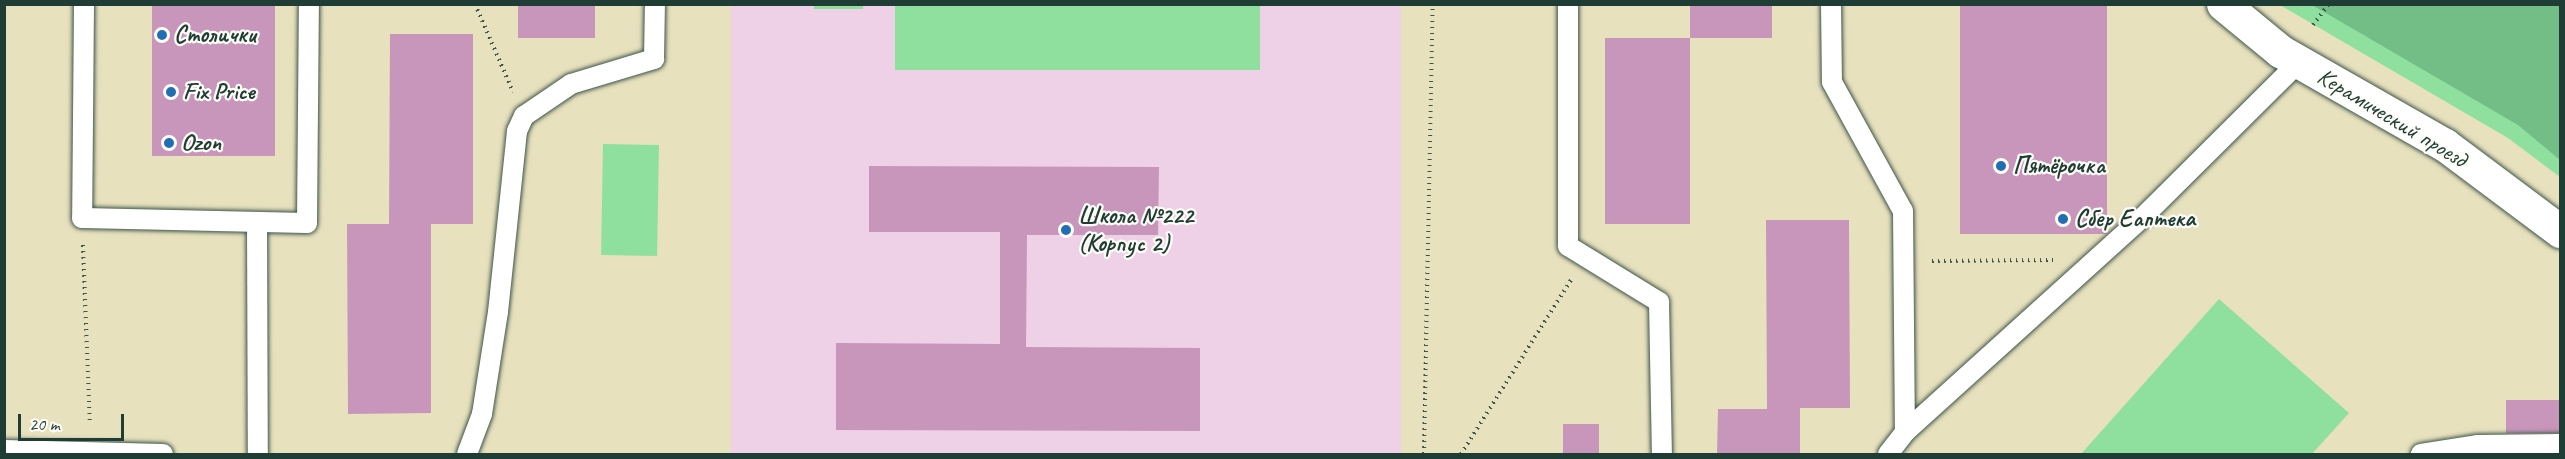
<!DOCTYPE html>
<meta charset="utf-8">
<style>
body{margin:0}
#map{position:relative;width:2565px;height:459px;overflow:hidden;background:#e8e1be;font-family:Caveat,sans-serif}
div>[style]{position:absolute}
.built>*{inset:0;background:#eed0e7;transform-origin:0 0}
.green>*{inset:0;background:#8fe09f;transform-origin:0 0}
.forest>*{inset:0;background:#73be86}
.building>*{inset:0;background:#c896bb;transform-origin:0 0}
.path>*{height:4px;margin-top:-2px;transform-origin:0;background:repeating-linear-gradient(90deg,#3d5649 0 1.5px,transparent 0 6px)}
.roads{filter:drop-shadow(0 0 2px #3d5649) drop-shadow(0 0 2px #3d5649)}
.lane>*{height:20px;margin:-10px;padding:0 10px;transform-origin:10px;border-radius:10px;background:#fff}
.street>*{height:33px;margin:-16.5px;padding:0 16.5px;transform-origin:16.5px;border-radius:16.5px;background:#fff}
.dots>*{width:16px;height:16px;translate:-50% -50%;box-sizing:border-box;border:3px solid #fdfcf7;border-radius:50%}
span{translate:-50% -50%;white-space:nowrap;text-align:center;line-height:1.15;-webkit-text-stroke:4.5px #fdfcf7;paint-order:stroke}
.poi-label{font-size:24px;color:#1f3d34;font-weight:700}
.left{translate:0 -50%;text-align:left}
.street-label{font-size:24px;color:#1f3d34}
.frame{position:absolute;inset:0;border:6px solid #1f3d34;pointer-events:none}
.scale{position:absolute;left:18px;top:414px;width:106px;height:27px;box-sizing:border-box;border:3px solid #1f3d34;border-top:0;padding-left:8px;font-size:18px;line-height:21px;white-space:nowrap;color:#1f3d34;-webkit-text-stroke:4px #fdfcf7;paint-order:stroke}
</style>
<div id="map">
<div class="built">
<div style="left:731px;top:5px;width:670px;height:449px"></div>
</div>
<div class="green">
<div style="left:814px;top:5px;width:49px;height:4px"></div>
<div style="left:895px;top:5px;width:365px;height:65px"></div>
<div style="clip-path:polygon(2280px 5px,2560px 5px,2560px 177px,2508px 138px)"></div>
<div style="left:603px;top:144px;width:56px;height:111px;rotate:1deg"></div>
<div style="clip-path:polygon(2219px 299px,2349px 413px,2312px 454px,2081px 454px)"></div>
</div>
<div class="forest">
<div style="clip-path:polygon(2312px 5px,2560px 5px,2560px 160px,2518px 125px)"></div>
</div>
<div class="building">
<div style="left:152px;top:4px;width:123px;height:152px"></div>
<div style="left:1690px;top:4px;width:82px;height:34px"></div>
<div style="left:1960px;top:4px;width:147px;height:230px"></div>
<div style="left:518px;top:5px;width:77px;height:33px"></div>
<div style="clip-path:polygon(390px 34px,473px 34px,473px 224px,431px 224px,431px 413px,348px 414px,347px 224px,389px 224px)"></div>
<div style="left:1605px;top:38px;width:85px;height:186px"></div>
<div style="clip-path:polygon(869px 166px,1159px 167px,1158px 235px,1027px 235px,1026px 347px,1200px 348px,1200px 431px,836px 430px,836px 343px,1000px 344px,1000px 232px,869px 232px)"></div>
<div style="clip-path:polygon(1766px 220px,1849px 220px,1850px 408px,1800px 408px,1800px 454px,1717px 454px,1718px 409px,1767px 409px)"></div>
<div style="left:2560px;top:400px;width:33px;height:54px;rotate:90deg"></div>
<div style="left:1563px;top:424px;width:36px;height:30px"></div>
</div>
<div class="path">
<div style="left:475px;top:4px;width:96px;rotate:66.6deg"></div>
<div style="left:2313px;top:25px;width:26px;rotate:-53deg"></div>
<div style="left:83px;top:245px;width:179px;rotate:87.8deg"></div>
<div style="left:1932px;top:261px;width:121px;rotate:-0.5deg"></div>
<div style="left:1424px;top:454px;width:450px;rotate:-88.9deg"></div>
<div style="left:1461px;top:454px;width:206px;rotate:-57.7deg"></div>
</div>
<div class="roads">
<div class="lane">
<div style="left:84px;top:4px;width:214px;rotate:90.5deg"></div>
<div style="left:82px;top:218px;width:225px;rotate:1.3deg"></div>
<div style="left:307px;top:223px;width:219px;rotate:-89.5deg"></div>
<div style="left:1568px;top:4px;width:242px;rotate:90deg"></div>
<div style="left:1568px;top:246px;width:107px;rotate:31.6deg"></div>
<div style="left:1659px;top:302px;width:152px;rotate:88.9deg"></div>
<div style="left:1831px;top:4px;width:78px;rotate:89.3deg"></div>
<div style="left:1832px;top:82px;width:147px;rotate:61.2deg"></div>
<div style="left:1903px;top:211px;width:221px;rotate:89.5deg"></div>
<div style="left:257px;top:222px;width:232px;rotate:89.8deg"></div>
<div style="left:4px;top:450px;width:159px;rotate:1.4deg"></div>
<div style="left:467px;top:454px;width:43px;rotate:-69.4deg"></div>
<div style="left:482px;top:414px;width:103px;rotate:-81.1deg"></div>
<div style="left:498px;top:312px;width:182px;rotate:-84deg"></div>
<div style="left:517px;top:131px;width:17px;rotate:-65deg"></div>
<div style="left:524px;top:116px;width:57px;rotate:-34.2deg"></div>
<div style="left:571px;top:84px;width:87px;rotate:-16.8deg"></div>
<div style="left:654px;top:59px;width:55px;rotate:-89deg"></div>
<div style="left:1888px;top:454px;width:28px;rotate:-52deg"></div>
<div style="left:1905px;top:432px;width:326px;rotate:-42.1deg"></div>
<div style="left:2147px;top:213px;width:213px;rotate:-44.8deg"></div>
<div style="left:2421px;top:454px;width:58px;rotate:-9deg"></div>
<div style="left:2478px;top:445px;width:82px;rotate:-0.7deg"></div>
</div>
<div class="street">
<div style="left:2223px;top:4px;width:74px;rotate:39.5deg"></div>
<div style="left:2280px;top:51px;width:190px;rotate:29.7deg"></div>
<div style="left:2445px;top:145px;width:144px;rotate:36.8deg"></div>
</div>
</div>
<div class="dots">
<div style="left:162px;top:35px;background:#1f6fb2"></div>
<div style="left:171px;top:92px;background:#1f6fb2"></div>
<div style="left:169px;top:143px;background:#1f6fb2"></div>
<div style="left:2001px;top:166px;background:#1f6fb2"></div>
<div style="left:2063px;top:219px;background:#1f6fb2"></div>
<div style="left:1066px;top:230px;background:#1f6fb2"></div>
</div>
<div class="poi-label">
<span class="left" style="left:174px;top:35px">Столички</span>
<span class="left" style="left:183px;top:92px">Fix Price</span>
<span class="left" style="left:181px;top:143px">Ozon</span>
<span class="left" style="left:2013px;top:166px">Пятёрочка</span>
<span class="left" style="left:1078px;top:230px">Школа №222<br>(Корпус 2)</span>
<span class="left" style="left:2075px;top:219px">Сбер Еаптека</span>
</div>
<div class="street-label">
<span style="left:2392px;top:118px;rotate:31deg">Керамический проезд</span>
</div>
<div class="frame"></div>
<div class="scale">20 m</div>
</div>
